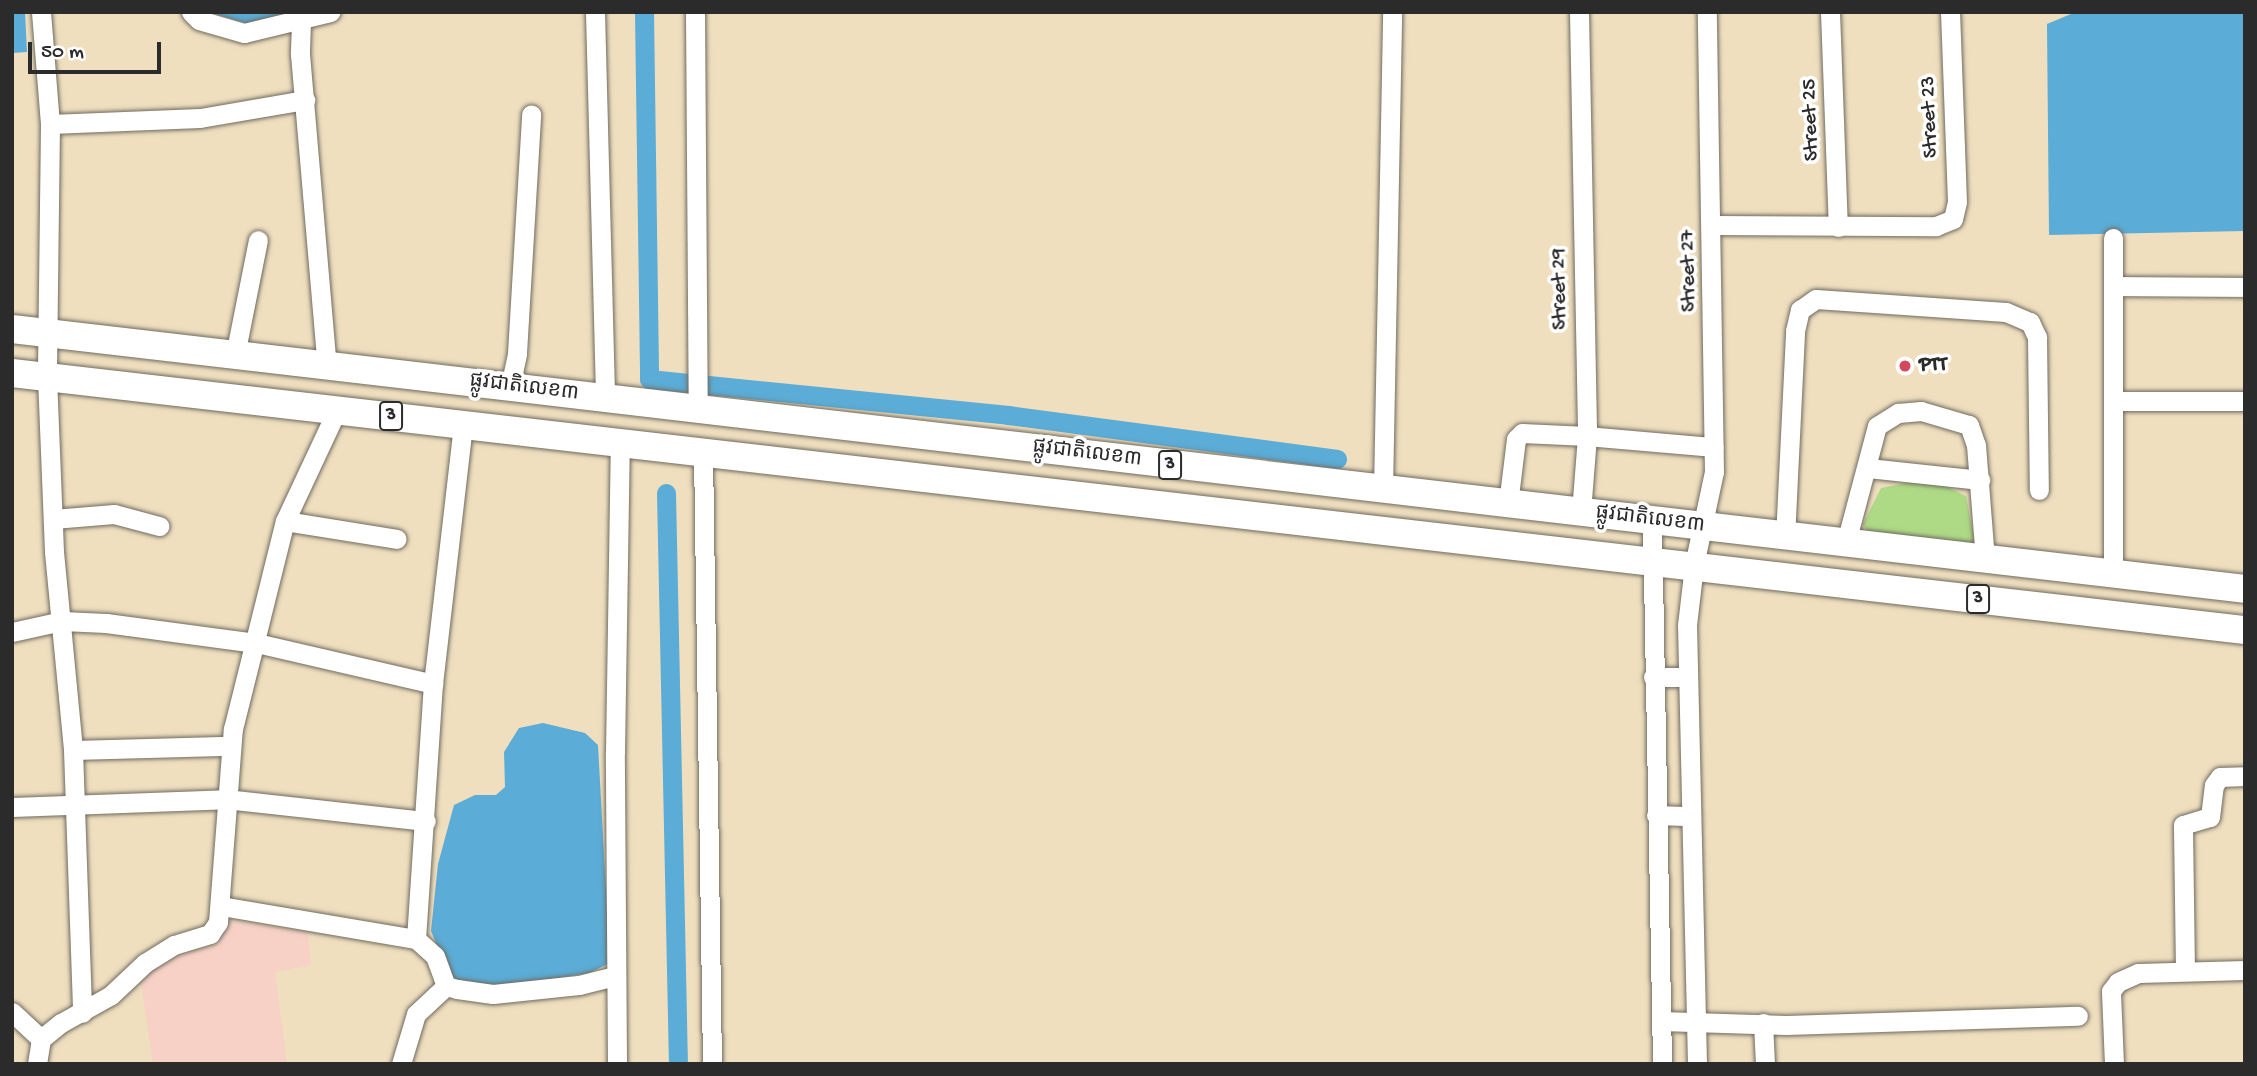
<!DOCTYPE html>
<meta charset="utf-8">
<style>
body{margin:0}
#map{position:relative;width:2257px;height:1076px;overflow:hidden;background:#efdfbf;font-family:"Gochi Hand","Noto Sans Khmer",sans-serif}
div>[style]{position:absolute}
.built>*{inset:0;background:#f7d1c6}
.green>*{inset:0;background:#aeda86}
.water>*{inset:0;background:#5bacd6}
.canal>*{height:19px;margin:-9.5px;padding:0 9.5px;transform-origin:9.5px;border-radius:9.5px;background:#5bacd6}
.roads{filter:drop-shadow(0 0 2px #706a5f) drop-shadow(0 0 2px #706a5f)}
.minor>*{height:19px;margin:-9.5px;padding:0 9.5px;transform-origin:9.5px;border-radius:9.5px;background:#fff}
.highway>*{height:28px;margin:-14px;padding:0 14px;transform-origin:14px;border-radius:14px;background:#fff}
.dots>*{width:19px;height:19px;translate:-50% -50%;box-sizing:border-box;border:4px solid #fff;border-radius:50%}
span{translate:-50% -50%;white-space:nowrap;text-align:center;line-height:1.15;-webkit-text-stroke:7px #fff;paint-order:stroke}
.shield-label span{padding:2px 5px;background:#fff;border:2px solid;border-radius:5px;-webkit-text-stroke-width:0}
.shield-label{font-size:19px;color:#2b2b2b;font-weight:700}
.street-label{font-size:21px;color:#2b2b2b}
.poi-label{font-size:21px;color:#2b2b2b;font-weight:700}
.left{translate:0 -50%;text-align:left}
.frame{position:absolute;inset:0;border:14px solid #2b2b2b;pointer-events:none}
.scale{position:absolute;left:28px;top:42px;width:133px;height:32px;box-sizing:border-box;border:4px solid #2b2b2b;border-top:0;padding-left:9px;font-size:21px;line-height:24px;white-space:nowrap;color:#2b2b2b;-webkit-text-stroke:5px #fff;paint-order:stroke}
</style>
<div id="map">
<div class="built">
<div style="clip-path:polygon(224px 920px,308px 932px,311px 965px,275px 972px,287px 1064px,153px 1064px,140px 977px,154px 963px,219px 944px)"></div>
</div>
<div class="green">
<div style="clip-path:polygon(1916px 481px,1939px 483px,1966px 496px,1975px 543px,1867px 531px,1863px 524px,1881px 488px)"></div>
</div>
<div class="water">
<div style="clip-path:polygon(12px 12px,25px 12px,27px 52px,12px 53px)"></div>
<div style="clip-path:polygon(208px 12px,298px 12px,256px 26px)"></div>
<div style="clip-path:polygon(2245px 12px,2245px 231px,2049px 235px,2047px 24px,2071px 14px)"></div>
<div style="clip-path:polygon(543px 723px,585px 733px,598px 745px,610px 963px,589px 973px,539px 981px,491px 986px,452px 982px,431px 931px,438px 864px,454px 805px,475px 795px,496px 795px,505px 787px,504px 752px,519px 728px)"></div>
</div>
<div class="canal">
<div style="left:644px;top:12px;width:367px;rotate:89.2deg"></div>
<div style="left:649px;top:379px;width:361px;rotate:5.7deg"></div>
<div style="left:1008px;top:415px;width:332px;rotate:7.6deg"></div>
<div style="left:666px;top:493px;width:571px;rotate:88.8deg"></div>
</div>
<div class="roads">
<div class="minor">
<div style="left:41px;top:12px;width:112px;rotate:85.4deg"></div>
<div style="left:50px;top:124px;width:253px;rotate:90.7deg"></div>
<div style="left:47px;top:377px;width:175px;rotate:87.7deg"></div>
<div style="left:54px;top:552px;width:199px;rotate:84.5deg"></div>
<div style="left:73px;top:750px;width:263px;rotate:88deg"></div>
<div style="left:191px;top:12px;width:11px;rotate:45deg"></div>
<div style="left:199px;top:20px;width:47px;rotate:16.1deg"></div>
<div style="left:244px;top:33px;width:89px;rotate:-13.7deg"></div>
<div style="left:595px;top:12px;width:386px;rotate:88.5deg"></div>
<div style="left:695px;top:12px;width:397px;rotate:89.6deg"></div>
<div style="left:1579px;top:12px;width:424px;rotate:88.9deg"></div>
<div style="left:1587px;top:436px;width:127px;rotate:5deg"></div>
<div style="left:1830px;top:12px;width:215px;rotate:87.9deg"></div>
<div style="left:301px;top:22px;width:32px;rotate:92deg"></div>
<div style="left:300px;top:54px;width:313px;rotate:85.1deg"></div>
<div style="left:50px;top:124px;width:150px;rotate:-2.3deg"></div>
<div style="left:200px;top:118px;width:107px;rotate:-9.7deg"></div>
<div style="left:1713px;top:225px;width:223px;rotate:0.3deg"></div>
<div style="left:1936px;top:226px;width:18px;rotate:-22deg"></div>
<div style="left:1953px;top:219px;width:17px;rotate:-77deg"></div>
<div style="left:1957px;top:202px;width:190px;rotate:-92.1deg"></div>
<div style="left:2113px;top:238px;width:336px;rotate:90deg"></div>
<div style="left:2114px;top:286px;width:131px;rotate:0.4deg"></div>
<div style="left:235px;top:355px;width:117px;rotate:-78.7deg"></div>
<div style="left:510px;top:387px;width:35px;rotate:-78deg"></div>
<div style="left:517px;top:353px;width:239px;rotate:-86.6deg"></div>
<div style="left:2115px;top:401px;width:130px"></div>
<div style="left:703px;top:452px;width:612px;rotate:89.16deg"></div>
<div style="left:1868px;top:468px;width:113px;rotate:6.1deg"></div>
<div style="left:1383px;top:490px;width:478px;rotate:-88.9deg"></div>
<div style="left:1508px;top:504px;width:65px;rotate:-83deg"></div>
<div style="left:1516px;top:439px;width:8px;rotate:-45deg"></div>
<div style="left:1522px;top:433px;width:65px;rotate:2.6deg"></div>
<div style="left:1587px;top:436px;width:77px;rotate:94.5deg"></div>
<div style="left:53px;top:519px;width:61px;rotate:-4.7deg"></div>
<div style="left:114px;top:514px;width:47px;rotate:14.9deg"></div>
<div style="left:285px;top:521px;width:113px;rotate:9.1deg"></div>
<div style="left:1652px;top:521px;width:543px;rotate:88.94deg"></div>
<div style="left:1785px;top:538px;width:207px;rotate:-87.2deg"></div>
<div style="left:1795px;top:331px;width:22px;rotate:-77deg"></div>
<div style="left:1800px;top:310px;width:19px;rotate:-35deg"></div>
<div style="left:1816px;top:299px;width:190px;rotate:3.9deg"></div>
<div style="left:2006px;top:312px;width:26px;rotate:23deg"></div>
<div style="left:2030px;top:322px;width:17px;rotate:65deg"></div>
<div style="left:2037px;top:337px;width:153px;rotate:89.3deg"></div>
<div style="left:1845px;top:546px;width:124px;rotate:-75.1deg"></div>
<div style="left:1877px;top:426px;width:25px;rotate:-32deg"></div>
<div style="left:1898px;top:413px;width:23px;rotate:-5deg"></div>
<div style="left:1921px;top:411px;width:50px;rotate:16.3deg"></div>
<div style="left:1969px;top:425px;width:21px;rotate:71deg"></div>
<div style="left:1976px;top:445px;width:114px;rotate:85.5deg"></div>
<div style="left:12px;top:632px;width:51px;rotate:-12.4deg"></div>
<div style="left:62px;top:621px;width:44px;rotate:2.6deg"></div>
<div style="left:106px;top:623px;width:151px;rotate:7.6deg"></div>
<div style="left:256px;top:643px;width:182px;rotate:13deg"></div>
<div style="left:1653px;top:677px;width:35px"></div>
<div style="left:73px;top:750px;width:158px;rotate:-1.5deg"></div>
<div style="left:12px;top:807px;width:214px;rotate:-2.1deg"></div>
<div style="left:226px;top:799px;width:201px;rotate:6.3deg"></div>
<div style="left:1656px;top:815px;width:35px;rotate:2deg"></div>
<div style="left:221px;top:906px;width:198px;rotate:9.6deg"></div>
<div style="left:416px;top:939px;width:25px;rotate:42deg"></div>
<div style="left:435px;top:956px;width:32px;rotate:70deg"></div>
<div style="left:446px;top:986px;width:11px;rotate:15deg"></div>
<div style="left:457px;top:989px;width:36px;rotate:8deg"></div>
<div style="left:493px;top:994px;width:86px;rotate:-6deg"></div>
<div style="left:579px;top:985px;width:38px;rotate:-14deg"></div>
<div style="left:416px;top:939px;width:256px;rotate:-86.2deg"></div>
<div style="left:433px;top:684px;width:261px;rotate:-83.4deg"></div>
<div style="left:2185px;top:971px;width:146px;rotate:-90.8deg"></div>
<div style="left:2183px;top:825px;width:28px;rotate:-17deg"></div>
<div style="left:2210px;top:817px;width:32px;rotate:-83deg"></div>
<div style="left:2214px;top:785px;width:10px;rotate:-53deg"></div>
<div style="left:2220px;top:777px;width:25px;rotate:-2deg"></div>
<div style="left:12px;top:1012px;width:40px;rotate:43deg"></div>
<div style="left:1661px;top:1021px;width:125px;rotate:1.8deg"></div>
<div style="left:1786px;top:1025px;width:292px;rotate:-1.8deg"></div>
<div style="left:1763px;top:1023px;width:41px;rotate:87.2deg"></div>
<div style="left:37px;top:1064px;width:25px;rotate:-81deg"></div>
<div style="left:41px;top:1039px;width:26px;rotate:-39deg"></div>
<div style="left:61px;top:1023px;width:57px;rotate:-29.2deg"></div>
<div style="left:111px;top:995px;width:47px;rotate:-43.3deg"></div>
<div style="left:145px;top:963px;width:34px;rotate:-32deg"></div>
<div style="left:174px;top:945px;width:38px;rotate:-17deg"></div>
<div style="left:210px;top:934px;width:14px;rotate:-56deg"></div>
<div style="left:218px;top:922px;width:194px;rotate:-85.6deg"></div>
<div style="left:233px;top:729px;width:214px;rotate:-76deg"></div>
<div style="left:285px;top:521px;width:123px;rotate:-64.9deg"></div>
<div style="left:401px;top:1064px;width:52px;rotate:-73.3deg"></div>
<div style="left:416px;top:1014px;width:41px;rotate:-43deg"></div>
<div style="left:617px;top:1064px;width:312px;rotate:-90.4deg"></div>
<div style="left:615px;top:752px;width:309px;rotate:-89.1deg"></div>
<div style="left:1697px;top:1064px;width:439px;rotate:-91.3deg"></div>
<div style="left:1687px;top:625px;width:60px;rotate:-83.3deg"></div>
<div style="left:1694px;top:565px;width:95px;rotate:-77.9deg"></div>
<div style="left:1714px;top:472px;width:460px;rotate:-90.9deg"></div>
<div style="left:2114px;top:1064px;width:73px;rotate:-92.4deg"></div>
<div style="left:2111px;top:991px;width:11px;rotate:-52deg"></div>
<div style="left:2118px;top:982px;width:22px;rotate:-24deg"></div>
<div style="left:2138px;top:973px;width:107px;rotate:-1.6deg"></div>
</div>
<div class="highway">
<div style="left:12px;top:329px;width:2248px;rotate:6.64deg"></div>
<div style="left:12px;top:373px;width:2248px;rotate:6.57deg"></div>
</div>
</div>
<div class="dots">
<div style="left:1905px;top:366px;background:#d1495b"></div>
</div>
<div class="shield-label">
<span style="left:391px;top:416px">3</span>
<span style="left:1170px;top:465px">3</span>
<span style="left:1978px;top:599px">3</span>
</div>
<div class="street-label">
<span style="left:1931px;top:117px;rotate:-92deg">Street 23</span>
<span style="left:1812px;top:120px;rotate:-92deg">Street 25</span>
<span style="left:1690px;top:271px;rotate:-91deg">Street 27</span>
<span style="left:1561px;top:289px;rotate:-91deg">Street 29</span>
<span style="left:524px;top:389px;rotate:7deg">ផ្លូវជាតិលេខ៣</span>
<span style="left:1087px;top:455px;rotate:7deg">ផ្លូវជាតិលេខ៣</span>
<span style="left:1650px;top:521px;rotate:7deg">ផ្លូវជាតិលេខ៣</span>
</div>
<div class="poi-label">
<span class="left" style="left:1919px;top:366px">PTT</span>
</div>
<div class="frame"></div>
<div class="scale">50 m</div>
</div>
